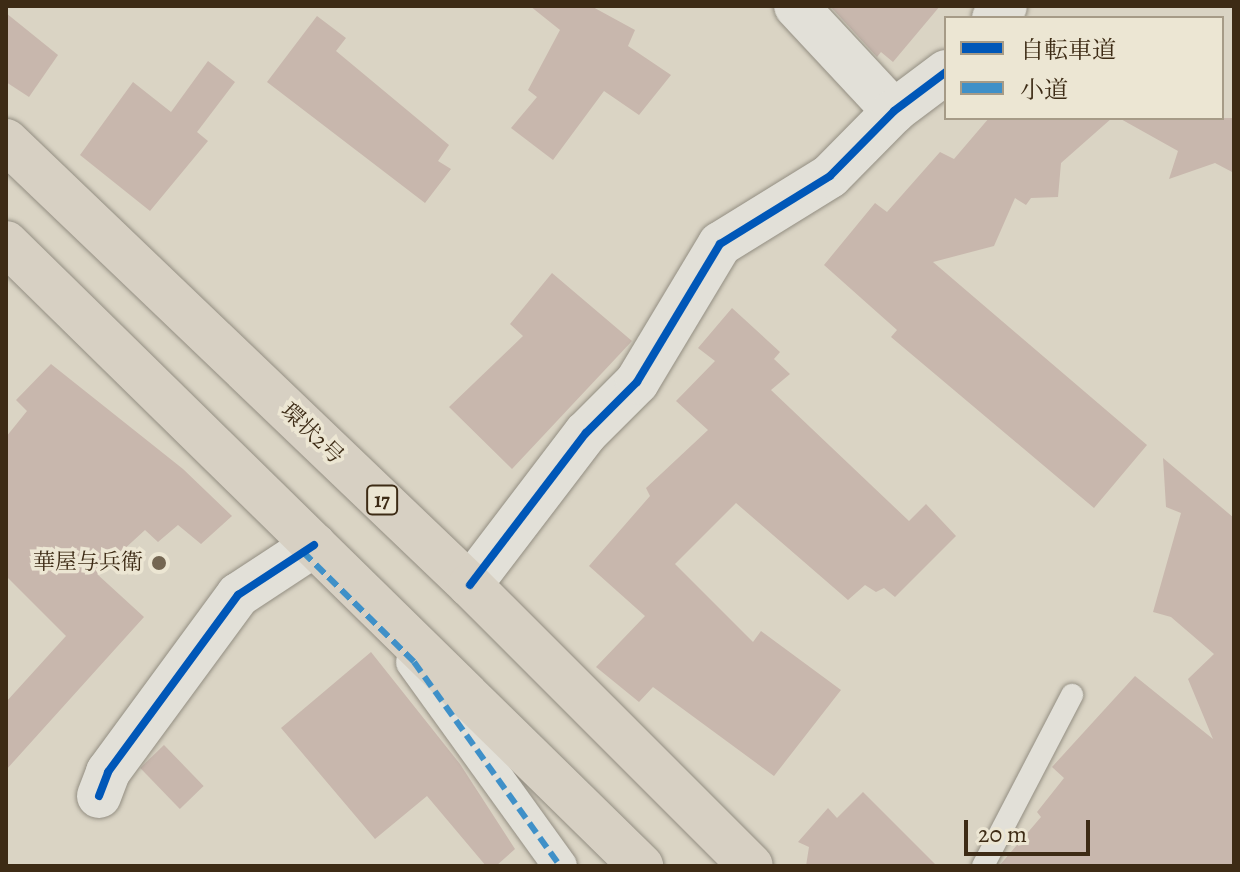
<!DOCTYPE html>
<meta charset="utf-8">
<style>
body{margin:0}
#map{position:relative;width:1240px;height:872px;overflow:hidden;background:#dad4c4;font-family:Alegreya,"Noto Serif JP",serif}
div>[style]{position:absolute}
.building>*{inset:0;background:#c8b7ad;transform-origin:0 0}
.roads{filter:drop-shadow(0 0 2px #938e82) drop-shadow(0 0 2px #938e82)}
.service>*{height:22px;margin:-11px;padding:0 11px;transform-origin:11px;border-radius:11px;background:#e2e0d8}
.pedestrian>*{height:34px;margin:-17px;padding:0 17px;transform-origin:17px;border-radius:17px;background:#e2e0d8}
.minor>*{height:44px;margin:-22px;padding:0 22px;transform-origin:22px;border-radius:22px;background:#e2e0d8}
.primary>*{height:44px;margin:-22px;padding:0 22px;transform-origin:22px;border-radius:22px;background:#d7d0c3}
.quiet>*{height:6px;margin-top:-3px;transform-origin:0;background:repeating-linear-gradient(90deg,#3f90c8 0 12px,transparent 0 18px)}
.cycleway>*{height:8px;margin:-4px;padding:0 4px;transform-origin:4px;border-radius:4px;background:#0057b8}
.dots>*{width:22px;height:22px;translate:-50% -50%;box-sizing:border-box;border:4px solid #ece6d3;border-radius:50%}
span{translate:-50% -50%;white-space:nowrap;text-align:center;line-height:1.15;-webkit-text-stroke:7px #ece6d3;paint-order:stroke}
.shield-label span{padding:2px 6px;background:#ece6d3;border:2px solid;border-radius:6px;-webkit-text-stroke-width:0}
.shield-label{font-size:20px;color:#3d2b15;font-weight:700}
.street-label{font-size:22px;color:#3d2b15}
.poi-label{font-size:22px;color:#3d2b15}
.right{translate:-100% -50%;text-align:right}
.frame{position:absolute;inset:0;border:8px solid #3d2b15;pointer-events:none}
.legend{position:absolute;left:944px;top:16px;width:280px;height:104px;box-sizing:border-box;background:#ece6d3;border:2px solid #a69b87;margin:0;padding:10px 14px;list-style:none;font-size:24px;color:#3d2b15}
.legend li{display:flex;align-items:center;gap:16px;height:40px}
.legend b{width:40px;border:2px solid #a69b87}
.scale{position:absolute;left:964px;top:820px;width:126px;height:36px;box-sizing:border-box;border:4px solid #3d2b15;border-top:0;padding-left:10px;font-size:24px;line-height:28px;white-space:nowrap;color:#3d2b15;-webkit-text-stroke:6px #ece6d3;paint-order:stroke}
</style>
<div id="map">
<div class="building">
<div style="clip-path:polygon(530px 6px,591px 6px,635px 30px,628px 46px,671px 75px,639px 115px,604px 91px,553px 160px,511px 128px,537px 97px,528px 90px,560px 30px)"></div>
<div style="clip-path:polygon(830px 6px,940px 6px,893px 62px,881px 52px,877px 57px)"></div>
<div style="clip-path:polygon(6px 13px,58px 55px,29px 97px,6px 82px)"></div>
<div style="clip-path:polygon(317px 16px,346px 38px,336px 51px,449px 145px,438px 161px,451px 169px,425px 203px,267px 82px)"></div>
<div style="clip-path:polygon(208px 61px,235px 82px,197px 132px,208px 141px,150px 211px,80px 155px,133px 82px,171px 112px)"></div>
<div style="clip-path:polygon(989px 118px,1112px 118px,1061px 163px,1058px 197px,1031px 198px,1026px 205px,1015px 198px,994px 246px,933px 262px,1147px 445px,1094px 508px,891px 337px,897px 330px,824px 265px,875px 203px,887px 212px,940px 152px,954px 159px)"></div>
<div style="clip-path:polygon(1119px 118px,1234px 118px,1234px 173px,1215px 163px,1169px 179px,1178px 151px)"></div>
<div style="clip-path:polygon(552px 273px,632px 341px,512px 469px,449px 407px,523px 336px,510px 324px)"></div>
<div style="clip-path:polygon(732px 308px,780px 352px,774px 359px,790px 374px,771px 390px,909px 521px,926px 504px,956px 536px,895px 597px,884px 588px,876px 592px,865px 585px,848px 600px,736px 503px,675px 564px,753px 642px,761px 631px,841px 690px,774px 776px,653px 687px,639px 702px,596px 667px,645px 616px,589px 566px,650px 496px,646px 488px,708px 430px,676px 401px,715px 361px,698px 348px)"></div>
<div style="clip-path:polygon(51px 364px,183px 469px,232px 516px,201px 544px,178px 525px,158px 542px,145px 530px,97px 574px,144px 617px,6px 770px,6px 702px,66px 636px,6px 576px,6px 437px,27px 411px,16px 400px)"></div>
<div style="clip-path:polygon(1163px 458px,1234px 518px,1234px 866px,999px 866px,1041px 817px,1037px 812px,1064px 778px,1052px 767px,1135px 676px,1213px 739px,1188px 679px,1214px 654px,1171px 617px,1153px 612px,1181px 513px,1166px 507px)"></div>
<div style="clip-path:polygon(371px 652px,460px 764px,515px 849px,496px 866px,486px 866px,427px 796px,375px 839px,281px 728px)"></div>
<div style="left:164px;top:745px;width:57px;height:33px;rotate:46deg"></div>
<div style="clip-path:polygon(863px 792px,937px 866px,806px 866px,809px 847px,798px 842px,828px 808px,837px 818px)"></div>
</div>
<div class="roads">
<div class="service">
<div style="left:983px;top:866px;width:193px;rotate:-62.5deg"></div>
</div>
<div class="pedestrian">
<div style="left:413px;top:662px;width:251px;rotate:54.2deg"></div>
</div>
<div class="minor">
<div style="left:796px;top:6px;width:144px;rotate:47deg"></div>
<div style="left:994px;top:18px;width:16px;rotate:-47deg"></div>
<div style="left:470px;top:585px;width:191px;rotate:-52.7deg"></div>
<div style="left:586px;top:433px;width:72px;rotate:-45deg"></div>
<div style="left:637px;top:382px;width:161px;rotate:-59deg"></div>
<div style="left:720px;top:244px;width:129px;rotate:-31.7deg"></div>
<div style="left:830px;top:176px;width:91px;rotate:-45.4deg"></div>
<div style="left:894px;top:111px;width:65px;rotate:-36.9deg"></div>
<div style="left:99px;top:796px;width:26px;rotate:-69deg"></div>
<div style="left:108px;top:772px;width:220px;rotate:-53.7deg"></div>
<div style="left:238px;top:595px;width:91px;rotate:-33.3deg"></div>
</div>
<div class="primary">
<div style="left:6px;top:141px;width:642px;rotate:43.74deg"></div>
<div style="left:470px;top:585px;width:397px;rotate:45deg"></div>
<div style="left:6px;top:243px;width:890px;rotate:44.45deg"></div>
</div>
</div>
<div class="quiet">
<div style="left:303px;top:552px;width:156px;rotate:44.7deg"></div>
<div style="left:414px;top:662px;width:251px;rotate:54.4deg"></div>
</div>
<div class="cycleway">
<div style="left:470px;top:585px;width:191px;rotate:-52.7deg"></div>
<div style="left:586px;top:433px;width:72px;rotate:-45deg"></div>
<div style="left:637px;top:382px;width:161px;rotate:-59deg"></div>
<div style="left:720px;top:244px;width:129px;rotate:-31.7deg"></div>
<div style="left:830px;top:176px;width:91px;rotate:-45.4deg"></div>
<div style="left:894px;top:111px;width:65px;rotate:-36.9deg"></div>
<div style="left:99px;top:796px;width:26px;rotate:-69deg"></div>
<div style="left:108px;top:772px;width:220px;rotate:-53.7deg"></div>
<div style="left:238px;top:595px;width:91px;rotate:-33.3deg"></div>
</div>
<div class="dots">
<div style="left:159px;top:563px;background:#746652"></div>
</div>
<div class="shield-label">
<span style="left:382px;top:500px">17</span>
</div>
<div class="street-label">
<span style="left:312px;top:434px;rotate:44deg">環状2号</span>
</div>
<div class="poi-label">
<span class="right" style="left:143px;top:563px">華屋与兵衛</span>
</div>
<div class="frame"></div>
<ul class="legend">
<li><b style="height:10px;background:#0057b8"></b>自転車道</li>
<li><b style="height:10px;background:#3f90c8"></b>小道</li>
</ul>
<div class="scale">20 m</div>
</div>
